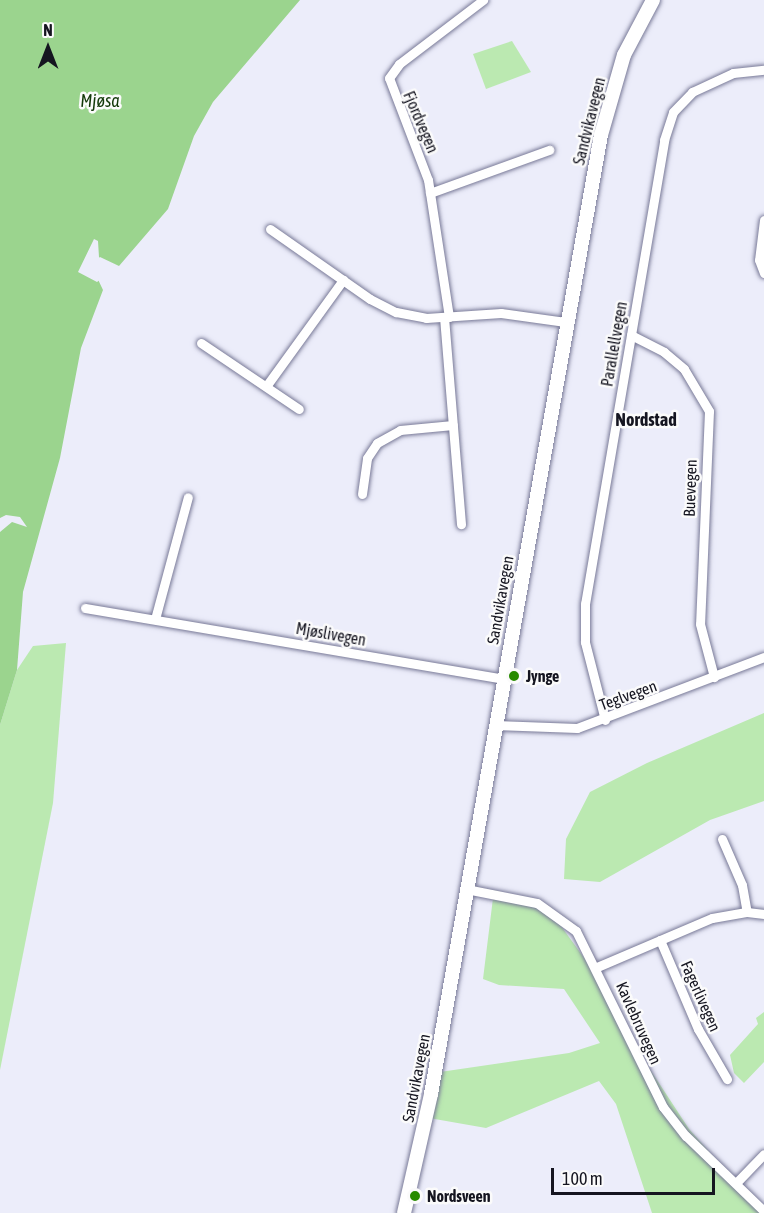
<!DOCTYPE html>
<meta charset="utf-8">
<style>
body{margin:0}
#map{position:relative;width:764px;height:1213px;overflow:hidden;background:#ecedfa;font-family:"Asap Condensed",sans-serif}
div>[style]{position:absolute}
.green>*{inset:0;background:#bbe9b1}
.water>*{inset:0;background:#9bd48e}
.pier>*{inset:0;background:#ecedfa}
.roads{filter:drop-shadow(0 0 2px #787997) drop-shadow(0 0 2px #787997)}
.minor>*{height:9px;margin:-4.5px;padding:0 4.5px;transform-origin:4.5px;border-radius:4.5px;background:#fff}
.secondary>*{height:14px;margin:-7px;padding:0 7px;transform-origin:7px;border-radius:7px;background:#fff}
.dots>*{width:16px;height:16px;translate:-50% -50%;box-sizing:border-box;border:3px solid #fbfbfb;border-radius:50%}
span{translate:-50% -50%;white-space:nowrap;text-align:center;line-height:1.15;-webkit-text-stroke:5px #fbfbfb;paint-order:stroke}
.street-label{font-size:16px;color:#151520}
.poi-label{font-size:16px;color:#151520;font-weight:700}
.left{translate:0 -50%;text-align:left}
.water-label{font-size:18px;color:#133909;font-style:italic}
.neighbourhood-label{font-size:18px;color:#151520;font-weight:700}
.north{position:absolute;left:18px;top:18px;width:60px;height:60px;-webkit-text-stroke:4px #fbfbfb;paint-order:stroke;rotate:0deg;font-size:16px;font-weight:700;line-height:24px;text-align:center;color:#151520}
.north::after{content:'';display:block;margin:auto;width:21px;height:27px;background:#151520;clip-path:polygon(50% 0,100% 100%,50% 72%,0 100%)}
.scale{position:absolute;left:551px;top:1168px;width:164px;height:27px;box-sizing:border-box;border:3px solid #151520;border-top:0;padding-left:8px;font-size:18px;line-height:21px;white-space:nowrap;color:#151520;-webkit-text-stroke:4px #fbfbfb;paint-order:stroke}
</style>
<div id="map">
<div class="green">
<div style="clip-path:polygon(512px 41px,531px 72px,486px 89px,473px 54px)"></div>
<div style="clip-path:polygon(66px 643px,53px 803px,0 1070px,0 725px,17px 670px,33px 646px)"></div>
<div style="clip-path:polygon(764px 713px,764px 801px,710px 820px,600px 882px,564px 879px,566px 839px,590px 792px,647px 763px)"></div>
<div style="clip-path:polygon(494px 890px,545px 904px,590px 966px,619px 1022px,689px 1129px,764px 1213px,652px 1213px,616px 1104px,599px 1081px,486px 1128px,429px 1118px,440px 1072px,569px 1053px,600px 1043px,564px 989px,499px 985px,483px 979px)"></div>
<div style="clip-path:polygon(764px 1012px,764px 1062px,744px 1083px,734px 1073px,730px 1055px,758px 1024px,756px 1018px)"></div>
</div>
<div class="water">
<div style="clip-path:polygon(0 0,300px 0,213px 102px,194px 136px,168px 209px,119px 266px,100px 257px,94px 271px,103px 290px,81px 348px,60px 458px,23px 592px,17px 670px,0 725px)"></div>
</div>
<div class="pier">
<div style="clip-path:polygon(94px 239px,98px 241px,99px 257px,107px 264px,101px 261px,97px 271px,101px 279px,97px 282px,78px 272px)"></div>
<div style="clip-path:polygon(6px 515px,20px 517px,27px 527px,12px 522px,0 532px,0 518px)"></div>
</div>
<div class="roads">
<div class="minor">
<div style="left:430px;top:193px;width:127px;rotate:-19.9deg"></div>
<div style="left:764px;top:220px;width:40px;rotate:97.1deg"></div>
<div style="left:759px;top:260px;width:14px;rotate:69deg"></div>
<div style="left:270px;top:229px;width:122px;rotate:35deg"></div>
<div style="left:370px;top:299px;width:29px;rotate:27deg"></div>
<div style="left:396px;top:312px;width:31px;rotate:11deg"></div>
<div style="left:426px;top:318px;width:75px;rotate:-3.8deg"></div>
<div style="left:501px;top:313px;width:65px;rotate:8deg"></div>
<div style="left:444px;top:317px;width:208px;rotate:85.3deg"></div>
<div style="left:449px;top:317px;width:139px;rotate:-98.7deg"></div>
<div style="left:428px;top:180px;width:109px;rotate:-110.9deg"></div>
<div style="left:389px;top:78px;width:17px;rotate:-54deg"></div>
<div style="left:399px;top:64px;width:106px;rotate:-37.3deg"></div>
<div style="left:631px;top:335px;width:37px;rotate:27deg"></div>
<div style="left:664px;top:352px;width:26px;rotate:40deg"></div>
<div style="left:684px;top:369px;width:49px;rotate:59.2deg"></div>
<div style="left:709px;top:411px;width:213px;rotate:92.4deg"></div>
<div style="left:700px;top:624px;width:55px;rotate:75.2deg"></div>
<div style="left:201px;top:343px;width:118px;rotate:34deg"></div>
<div style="left:267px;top:385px;width:130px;rotate:-54.1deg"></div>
<div style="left:362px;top:494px;width:36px;rotate:-82deg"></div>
<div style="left:367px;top:458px;width:18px;rotate:-56deg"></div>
<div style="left:377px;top:443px;width:26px;rotate:-29deg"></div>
<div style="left:400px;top:430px;width:53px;rotate:-5.4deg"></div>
<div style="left:85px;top:608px;width:424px;rotate:9.6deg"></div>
<div style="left:155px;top:619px;width:126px;rotate:-74.9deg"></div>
<div style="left:605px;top:720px;width:81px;rotate:-104.4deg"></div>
<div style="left:585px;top:642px;width:38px;rotate:-90deg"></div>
<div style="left:585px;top:604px;width:471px;rotate:-80.3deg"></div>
<div style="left:664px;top:140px;width:29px;rotate:-72deg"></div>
<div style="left:673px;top:112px;width:28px;rotate:-46deg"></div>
<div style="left:692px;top:92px;width:45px;rotate:-24.9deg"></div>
<div style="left:733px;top:73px;width:31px;rotate:-6deg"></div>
<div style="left:495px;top:725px;width:82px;rotate:2.1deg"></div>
<div style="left:577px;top:728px;width:200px;rotate:-20.8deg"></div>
<div style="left:722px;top:839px;width:50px;rotate:66.5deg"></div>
<div style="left:742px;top:885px;width:27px;rotate:80deg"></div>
<div style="left:466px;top:889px;width:72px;rotate:11.2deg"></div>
<div style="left:537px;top:903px;width:48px;rotate:35.7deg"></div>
<div style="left:576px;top:931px;width:196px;rotate:63.7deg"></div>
<div style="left:663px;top:1107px;width:37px;rotate:52deg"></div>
<div style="left:686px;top:1136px;width:108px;rotate:43.9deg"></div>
<div style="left:660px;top:940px;width:97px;rotate:66.9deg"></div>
<div style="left:698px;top:1029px;width:58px;rotate:59.9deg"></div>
<div style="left:597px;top:967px;width:125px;rotate:-23.1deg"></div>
<div style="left:712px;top:918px;width:36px;rotate:-10deg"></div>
<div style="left:747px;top:912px;width:17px;rotate:7deg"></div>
<div style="left:736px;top:1183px;width:40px;rotate:-46deg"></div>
</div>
<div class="secondary">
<div style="left:404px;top:1213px;width:122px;rotate:-77.2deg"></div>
<div style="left:431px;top:1094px;width:974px;rotate:-79.95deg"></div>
<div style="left:601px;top:135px;width:83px;rotate:-74deg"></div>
<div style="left:624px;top:55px;width:62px;rotate:-62.2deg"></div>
</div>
</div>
<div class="dots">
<div style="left:514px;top:676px;background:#288b00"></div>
<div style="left:415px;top:1196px;background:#288b00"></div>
</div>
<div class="street-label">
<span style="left:589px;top:121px;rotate:-76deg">Sandvikavegen</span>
<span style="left:421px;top:122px;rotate:67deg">Fjordvegen</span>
<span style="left:614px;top:344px;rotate:-80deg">Parallellvegen</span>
<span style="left:690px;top:488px;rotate:-88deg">Buevegen</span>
<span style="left:500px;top:600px;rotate:-80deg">Sandvikavegen</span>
<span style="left:331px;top:634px;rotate:10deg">Mjøslivegen</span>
<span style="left:628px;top:695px;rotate:-20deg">Teglvegen</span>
<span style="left:701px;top:996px;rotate:66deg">Fagerlivegen</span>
<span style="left:639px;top:1023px;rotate:66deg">Kavlebruvegen</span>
<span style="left:416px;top:1078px;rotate:-79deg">Sandvikavegen</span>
</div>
<div class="poi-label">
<span class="left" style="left:526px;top:676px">Jynge</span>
<span class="left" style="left:427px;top:1196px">Nordsveen</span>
</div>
<div class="water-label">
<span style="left:100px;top:101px">Mjøsa</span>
</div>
<div class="neighbourhood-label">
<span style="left:646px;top:420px">Nordstad</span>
</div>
<div class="north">N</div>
<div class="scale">100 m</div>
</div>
